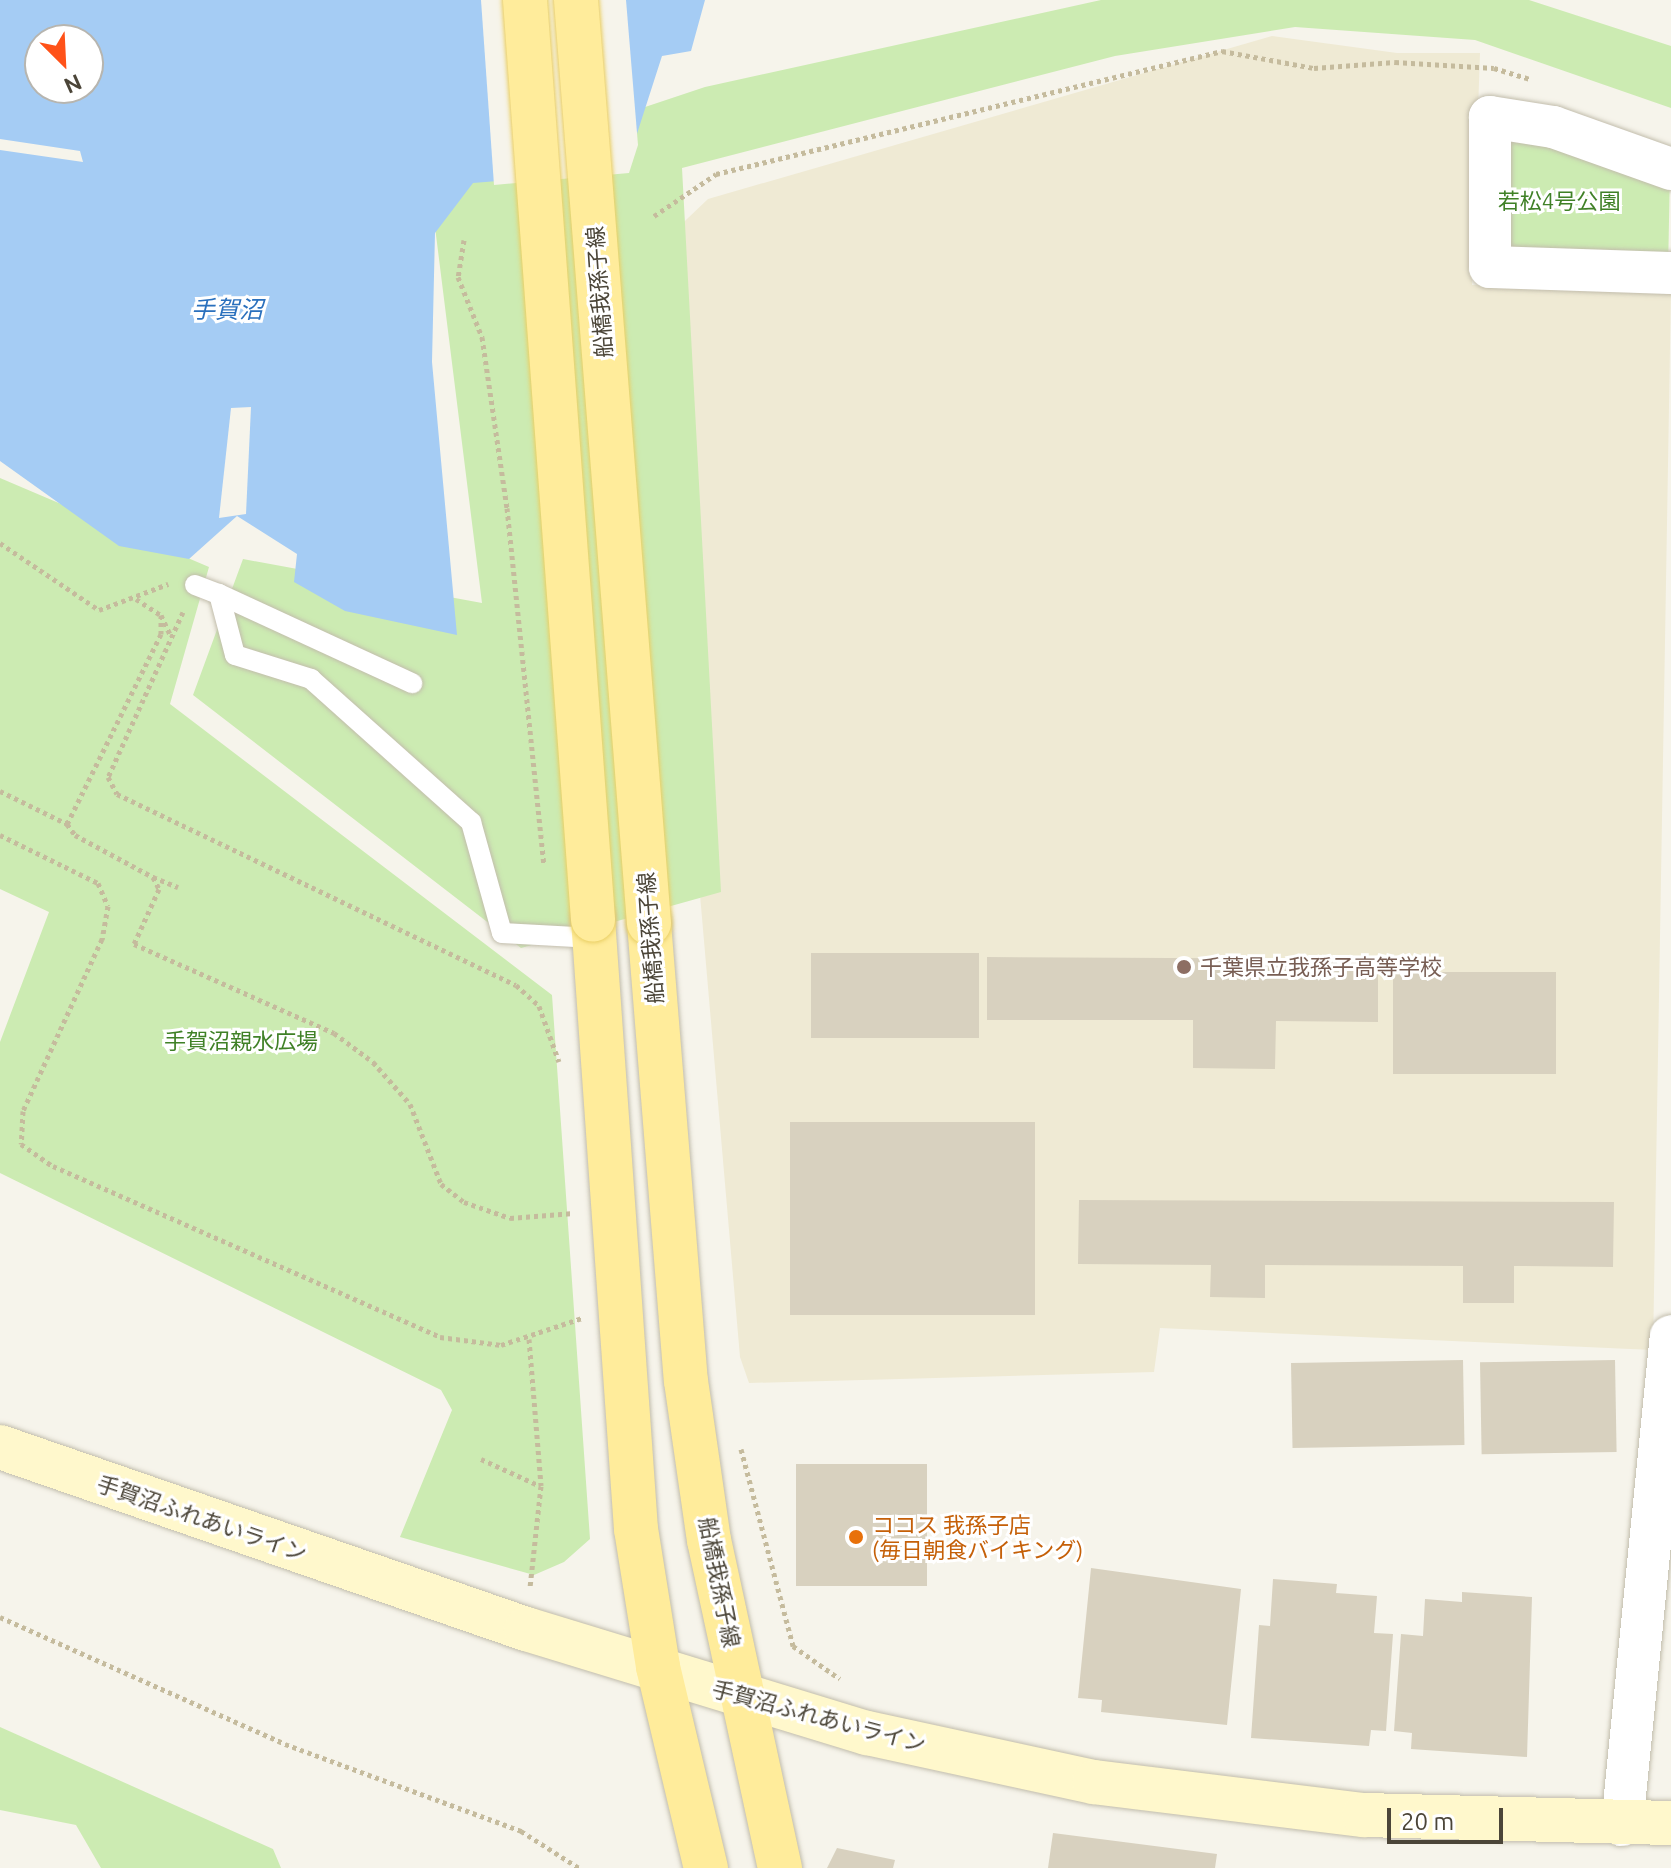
<!DOCTYPE html>
<meta charset="utf-8">
<style>
body{margin:0}
#map{position:relative;width:1671px;height:1868px;overflow:hidden;background:#f6f4eb;font-family:Ubuntu,"Noto Sans JP",sans-serif}
div>[style]{position:absolute}
.education>*{inset:0;background:#efead4}
.green>*{inset:0;background:#ccebb2}
.water>*{inset:0;background:#a5ccf4}
.pier>*{inset:0;background:#f6f4eb}
.building>*{inset:0;background:#d8d1bf;transform-origin:0 0}
.path>*{height:5px;margin-top:-2.5px;transform-origin:0;background:repeating-linear-gradient(90deg,#c5bb9d 0 4px,transparent 0 8px)}
.roads{filter:drop-shadow(0 0 2px #c2bdac) drop-shadow(0 0 2px #c2bdac)}
.lane>*{height:20px;margin:-10px;padding:0 10px;transform-origin:10px;border-radius:10px;background:#fff}
.street>*{height:42px;margin:-21px;padding:0 21px;transform-origin:21px;border-radius:21px;background:#fff}
.secondary>*{height:44px;margin:-22px;padding:0 22px;transform-origin:22px;border-radius:22px;background:#fff8cc}
.primary>*{height:44px;margin:-22px;padding:0 22px;transform-origin:22px;border-radius:22px;background:#ffec9b}
.bridges{filter:drop-shadow(0 0 2px #eacf65) drop-shadow(0 0 2px #eacf65)}
.primary-bridge>*{height:44px;margin:-22px;padding:0 22px;transform-origin:22px;border-radius:22px;background:#ffec9b}
.dots>*{width:22px;height:22px;translate:-50% -50%;box-sizing:border-box;border:4px solid #fff;border-radius:50%}
span{translate:-50% -50%;white-space:nowrap;text-align:center;line-height:1.15;-webkit-text-stroke:6px #fff;paint-order:stroke}
.park-label{font-size:22px;color:#408127}
.street-label{font-size:22px;color:#4b4538}
.education-label{font-size:22px;color:#785e54}
.left{translate:0 -50%;text-align:left}
.food-label{font-size:22px;color:#c56008}
.water-label{font-size:24px;color:#2a70bd;font-style:italic}
.north{position:absolute;left:24px;top:24px;width:80px;height:80px;box-sizing:border-box;background:#fff;border:2px solid #b7b5af;border-radius:50%;rotate:156deg;font-size:22px;font-weight:700;line-height:32px;text-align:center;color:#4b4538}
.north::after{content:'';display:block;margin:auto;width:28px;height:36px;background:#ff5219;clip-path:polygon(50% 0,100% 100%,50% 72%,0 100%)}
.scale{position:absolute;left:1387px;top:1808px;width:116px;height:36px;box-sizing:border-box;border:4px solid #4b4538;border-top:0;padding-left:10px;font-size:24px;line-height:28px;white-space:nowrap;color:#4b4538;-webkit-text-stroke:6px #fff;paint-order:stroke}
</style>
<div id="map">
<div class="education">
<div style="clip-path:polygon(1272px 36px,1397px 53px,1480px 53px,1472px 285px,1671px 288px,1653px 1350px,1160px 1328px,1154px 1372px,749px 1383px,740px 1357px,645px 259px,708px 199px)"></div>
</div>
<div class="green">
<div style="clip-path:polygon(1101px 0,1529px 0,1671px 46px,1671px 108px,1475px 40px,1295px 27px,1115px 56px,682px 168px,721px 892px,521px 948px,193px 695px,243px 559px,482px 603px,429px 179px,705px 87px)"></div>
<div style="clip-path:polygon(1491px 120px,1670px 169px,1668px 273px,1490px 267px)"></div>
<div style="clip-path:polygon(0 478px,209px 567px,170px 704px,552px 995px,590px 1539px,564px 1562px,534px 1575px,400px 1537px,452px 1410px,441px 1390px,0 1173px,0 1042px,49px 912px,0 889px)"></div>
<div style="clip-path:polygon(0 1727px,273px 1849px,281px 1868px,101px 1868px,76px 1825px,0 1810px)"></div>
</div>
<div class="water">
<div style="clip-path:polygon(evenodd,0 0,705px 0,691px 51px,662px 56px,625px 171px,473px 183px,435px 233px,432px 362px,457px 635px,345px 611px,294px 582px,297px 554px,237px 516px,189px 559px,119px 546px,0 461px,0 150px,83px 162px,80px 151px,0 139px,0 0,40px 40px,88px 40px,88px 88px,40px 88px,40px 40px)"></div>
</div>
<div class="pier">
<div style="clip-path:polygon(481px 0,626px 0,638px 145px,629px 173px,494px 185px)"></div>
<div style="clip-path:polygon(251px 407px,246px 514px,219px 518px,231px 408px)"></div>
</div>
<div class="building">
<div style="left:811px;top:953px;width:168px;height:85px"></div>
<div style="clip-path:polygon(987px 957px,1378px 959px,1378px 1022px,1276px 1021px,1275px 1069px,1193px 1068px,1193px 1020px,987px 1020px)"></div>
<div style="left:1393px;top:972px;width:163px;height:102px"></div>
<div style="left:790px;top:1122px;width:245px;height:193px"></div>
<div style="clip-path:polygon(1079px 1200px,1614px 1202px,1613px 1267px,1514px 1266px,1514px 1303px,1463px 1303px,1463px 1266px,1265px 1265px,1265px 1298px,1210px 1297px,1211px 1265px,1078px 1264px)"></div>
<div style="left:1463px;top:1360px;width:85px;height:172px;rotate:89deg"></div>
<div style="left:1615px;top:1360px;width:92px;height:135px;rotate:89deg"></div>
<div style="left:796px;top:1464px;width:131px;height:122px"></div>
<div style="clip-path:polygon(1091px 1568px,1241px 1589px,1227px 1725px,1101px 1712px,1102px 1700px,1078px 1698px)"></div>
<div style="clip-path:polygon(1273px 1579px,1337px 1584px,1336px 1593px,1377px 1596px,1374px 1633px,1393px 1634px,1386px 1731px,1371px 1730px,1369px 1746px,1251px 1738px,1259px 1625px,1270px 1626px)"></div>
<div style="clip-path:polygon(1462px 1592px,1532px 1597px,1527px 1757px,1411px 1749px,1412px 1733px,1394px 1731px,1401px 1634px,1423px 1636px,1425px 1599px,1462px 1602px)"></div>
<div style="clip-path:polygon(1053px 1833px,1217px 1854px,1215px 1868px,1048px 1868px)"></div>
<div style="clip-path:polygon(837px 1848px,895px 1860px,893px 1868px,827px 1868px)"></div>
</div>
<div class="path">
<div style="left:654px;top:216px;width:75px;rotate:-34.1deg"></div>
<div style="left:716px;top:174px;width:521px;rotate:-13.66deg"></div>
<div style="left:1222px;top:51px;width:94px;rotate:10.5deg"></div>
<div style="left:1314px;top:68px;width:81px;rotate:-4.2deg"></div>
<div style="left:1395px;top:62px;width:99px;rotate:3.5deg"></div>
<div style="left:1494px;top:68px;width:37px;rotate:17deg"></div>
<div style="left:464px;top:240px;width:37px;rotate:99deg"></div>
<div style="left:458px;top:277px;width:65px;rotate:68.2deg"></div>
<div style="left:482px;top:337px;width:173px;rotate:81.7deg"></div>
<div style="left:507px;top:508px;width:358px;rotate:84.1deg"></div>
<div style="left:0;top:543px;width:120px;rotate:34.1deg"></div>
<div style="left:99px;top:610px;width:74px;rotate:-20.6deg"></div>
<div style="left:136px;top:599px;width:30px;rotate:33deg"></div>
<div style="left:161px;top:615px;width:19px;rotate:90deg"></div>
<div style="left:161px;top:634px;width:212px;rotate:116.3deg"></div>
<div style="left:67px;top:824px;width:14px;rotate:54deg"></div>
<div style="left:75px;top:835px;width:89px;rotate:28.3deg"></div>
<div style="left:153px;top:877px;width:13px;rotate:63deg"></div>
<div style="left:159px;top:889px;width:60px;rotate:114.4deg"></div>
<div style="left:134px;top:944px;width:219px;rotate:24deg"></div>
<div style="left:334px;top:1033px;width:49px;rotate:36.6deg"></div>
<div style="left:373px;top:1062px;width:56px;rotate:48.6deg"></div>
<div style="left:410px;top:1104px;width:86px;rotate:68.8deg"></div>
<div style="left:441px;top:1184px;width:29px;rotate:38deg"></div>
<div style="left:464px;top:1202px;width:49px;rotate:19.2deg"></div>
<div style="left:510px;top:1218px;width:64px;rotate:-4.5deg"></div>
<div style="left:183px;top:612px;width:181px;rotate:114.4deg"></div>
<div style="left:108px;top:777px;width:19px;rotate:62deg"></div>
<div style="left:117px;top:794px;width:442px;rotate:25.6deg"></div>
<div style="left:516px;top:985px;width:31px;rotate:42deg"></div>
<div style="left:539px;top:1006px;width:59px;rotate:70.3deg"></div>
<div style="left:161px;top:615px;width:23px;rotate:65deg"></div>
<div style="left:0;top:791px;width:75px;rotate:26.2deg"></div>
<div style="left:0;top:835px;width:109px;rotate:26.1deg"></div>
<div style="left:98px;top:883px;width:25px;rotate:67deg"></div>
<div style="left:108px;top:906px;width:34px;rotate:100deg"></div>
<div style="left:102px;top:939px;width:189px;rotate:114.7deg"></div>
<div style="left:23px;top:1111px;width:33px;rotate:93deg"></div>
<div style="left:21px;top:1144px;width:39px;rotate:35deg"></div>
<div style="left:53px;top:1166px;width:423px;rotate:23.8deg"></div>
<div style="left:440px;top:1337px;width:62px;rotate:7.5deg"></div>
<div style="left:501px;top:1345px;width:85px;rotate:-18.4deg"></div>
<div style="left:153px;top:877px;width:27px;rotate:22deg"></div>
<div style="left:529px;top:1339px;width:147px;rotate:85.3deg"></div>
<div style="left:541px;top:1486px;width:103px;rotate:96.2deg"></div>
<div style="left:741px;top:1449px;width:204px;rotate:75.2deg"></div>
<div style="left:793px;top:1646px;width:57px;rotate:35.1deg"></div>
<div style="left:481px;top:1459px;width:65px;rotate:24.6deg"></div>
<div style="left:0;top:1617px;width:312px;rotate:24deg"></div>
<div style="left:285px;top:1744px;width:252px;rotate:20.2deg"></div>
<div style="left:521px;top:1831px;width:69px;rotate:32.5deg"></div>
</div>
<div class="roads">
<div class="lane">
<div style="left:195px;top:585px;width:26px;rotate:21deg"></div>
<div style="left:219px;top:594px;width:63px;rotate:75.3deg"></div>
<div style="left:235px;top:655px;width:80px;rotate:17.5deg"></div>
<div style="left:311px;top:679px;width:215px;rotate:41.8deg"></div>
<div style="left:471px;top:822px;width:115px;rotate:74.4deg"></div>
<div style="left:502px;top:933px;width:92px;rotate:3.1deg"></div>
<div style="left:219px;top:594px;width:213px;rotate:24.8deg"></div>
</div>
<div class="street">
<div style="left:1671px;top:169px;width:125px;rotate:-160.4deg"></div>
<div style="left:1553px;top:127px;width:64px;rotate:-171deg"></div>
<div style="left:1490px;top:117px;width:150px;rotate:90deg"></div>
<div style="left:1490px;top:267px;width:181px;rotate:1.9deg"></div>
<div style="left:1622px;top:1825px;width:491px;rotate:-84.3deg"></div>
</div>
<div class="secondary">
<div style="left:0;top:1447px;width:557px;rotate:19.09deg"></div>
<div style="left:526px;top:1629px;width:357px;rotate:17deg"></div>
<div style="left:867px;top:1733px;width:232px;rotate:12.2deg"></div>
<div style="left:1094px;top:1782px;width:272px;rotate:7deg"></div>
<div style="left:1364px;top:1815px;width:307px;rotate:1.5deg"></div>
</div>
<div class="primary">
<div style="left:593px;top:919px;width:612px;rotate:85.97deg"></div>
<div style="left:636px;top:1529px;width:140px;rotate:80.9deg"></div>
<div style="left:658px;top:1667px;width:207px;rotate:76.6deg"></div>
<div style="left:649px;top:923px;width:459px;rotate:85.4deg"></div>
<div style="left:686px;top:1381px;width:161px;rotate:81.8deg"></div>
<div style="left:709px;top:1540px;width:336px;rotate:77.8deg"></div>
</div>
</div>
<div class="bridges">
<div class="primary-bridge">
<div style="left:525px;top:0;width:922px;rotate:85.77deg"></div>
<div style="left:576px;top:0;width:926px;rotate:85.48deg"></div>
</div>
</div>
<div class="dots">
<div style="left:1184px;top:967px;background:#8d6e63"></div>
<div style="left:856px;top:1537px;background:#e8710a"></div>
</div>
<div class="park-label">
<span style="left:1559px;top:201px">若松4号公園</span>
<span style="left:241px;top:1041px">手賀沼親水広場</span>
</div>
<div class="street-label">
<span style="left:599px;top:292px;rotate:-94deg">船橋我孫子線</span>
<span style="left:650px;top:938px;rotate:-94deg">船橋我孫子線</span>
<span style="left:202px;top:1518px;rotate:19deg">手賀沼ふれあいライン</span>
<span style="left:720px;top:1582px;rotate:79deg">船橋我孫子線</span>
<span style="left:819px;top:1716px;rotate:15deg">手賀沼ふれあいライン</span>
</div>
<div class="education-label">
<span class="left" style="left:1200px;top:967px">千葉県立我孫子高等学校</span>
</div>
<div class="food-label">
<span class="left" style="left:872px;top:1537px">ココス 我孫子店<br>(毎日朝食バイキング)</span>
</div>
<div class="water-label">
<span style="left:227px;top:310px">手賀沼</span>
</div>
<div class="north">N</div>
<div class="scale">20 m</div>
</div>
